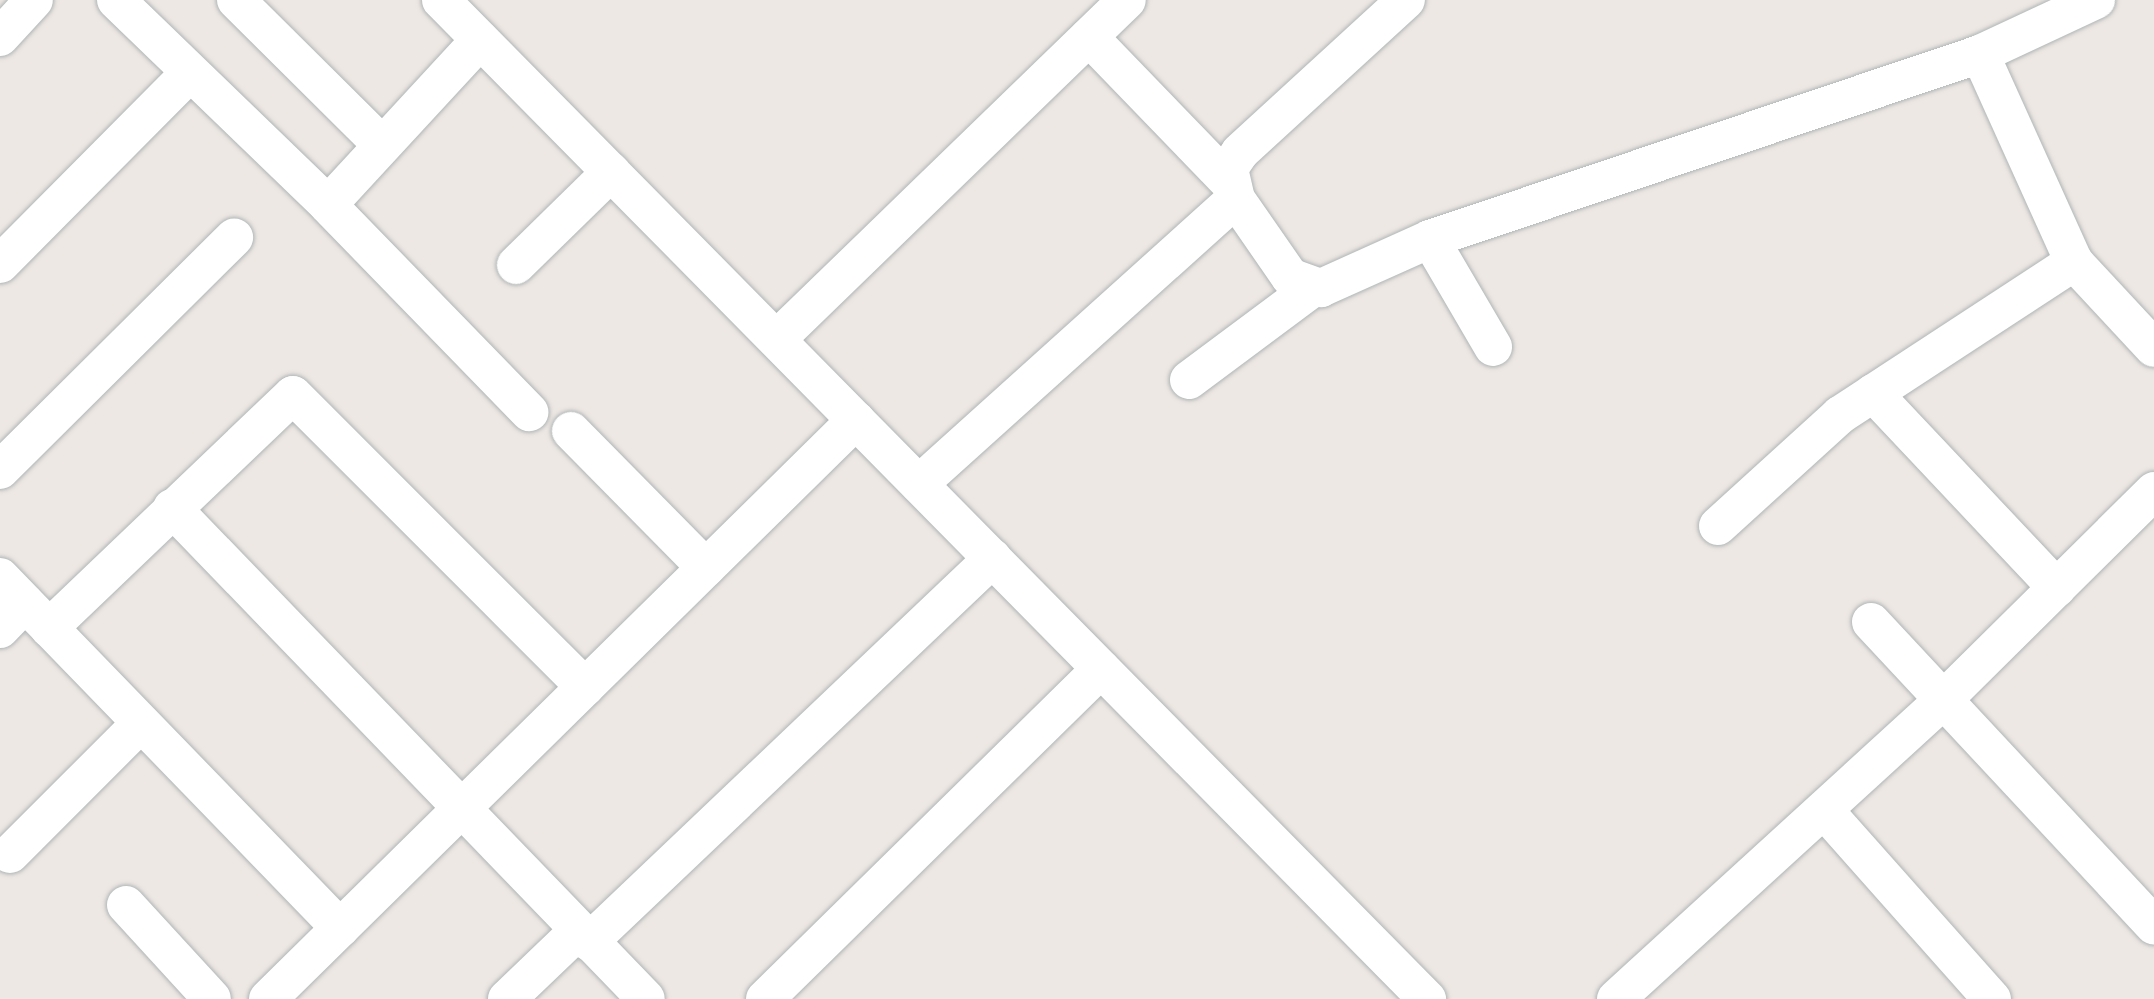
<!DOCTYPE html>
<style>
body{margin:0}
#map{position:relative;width:2154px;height:999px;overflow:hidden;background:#eee8e4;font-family:"Space Grotesk",sans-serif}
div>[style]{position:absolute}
.roads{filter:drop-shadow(0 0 2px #afb5b6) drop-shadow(0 0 2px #afb5b6)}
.street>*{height:38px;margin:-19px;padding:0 19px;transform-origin:19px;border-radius:19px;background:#fff}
span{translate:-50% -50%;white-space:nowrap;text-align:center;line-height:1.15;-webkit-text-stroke:6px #fff;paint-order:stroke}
</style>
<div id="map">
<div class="roads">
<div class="street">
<div style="left:116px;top:0;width:295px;rotate:44deg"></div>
<div style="left:236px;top:0;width:203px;rotate:44.8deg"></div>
<div style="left:441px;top:0;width:1404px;rotate:45.38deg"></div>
<div style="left:0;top:37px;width:50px;rotate:-47.4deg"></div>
<div style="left:1089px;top:37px;width:202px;rotate:46deg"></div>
<div style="left:480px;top:40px;width:224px;rotate:132.7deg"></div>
<div style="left:328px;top:205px;width:289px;rotate:45.8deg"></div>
<div style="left:1980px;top:54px;width:228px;rotate:65.7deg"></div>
<div style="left:2074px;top:262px;width:117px;rotate:47.1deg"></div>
<div style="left:1236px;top:199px;width:32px;rotate:-103deg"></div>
<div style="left:1229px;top:168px;width:19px;rotate:-55deg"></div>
<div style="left:1240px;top:152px;width:225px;rotate:-42.5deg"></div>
<div style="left:1430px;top:239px;width:125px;rotate:59.7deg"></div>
<div style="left:0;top:264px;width:269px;rotate:-45.2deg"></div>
<div style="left:516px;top:265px;width:133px;rotate:-44.4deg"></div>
<div style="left:777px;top:339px;width:487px;rotate:-44.1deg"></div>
<div style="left:1189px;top:380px;width:152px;rotate:-36.7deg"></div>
<div style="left:1873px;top:393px;width:268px;rotate:46.7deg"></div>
<div style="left:571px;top:431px;width:192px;rotate:45.4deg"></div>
<div style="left:0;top:470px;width:330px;rotate:-44.8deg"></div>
<div style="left:919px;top:484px;width:426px;rotate:-42deg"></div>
<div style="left:1236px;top:199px;width:95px;rotate:55.3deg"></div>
<div style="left:1290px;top:277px;width:33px;rotate:20deg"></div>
<div style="left:1321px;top:288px;width:120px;rotate:-24.2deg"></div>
<div style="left:1430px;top:239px;width:580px;rotate:-18.59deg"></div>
<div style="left:1980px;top:54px;width:128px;rotate:-25deg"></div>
<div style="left:172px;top:508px;width:682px;rotate:46.01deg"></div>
<div style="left:1718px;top:526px;width:165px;rotate:-42.3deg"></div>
<div style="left:1840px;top:415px;width:280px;rotate:-33.2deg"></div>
<div style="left:0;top:577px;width:489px;rotate:45.9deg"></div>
<div style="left:1871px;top:622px;width:415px;rotate:47deg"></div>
<div style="left:49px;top:628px;width:337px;rotate:-43.7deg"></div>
<div style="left:293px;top:395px;width:413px;rotate:45deg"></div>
<div style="left:0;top:629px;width:36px;rotate:-46deg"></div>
<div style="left:1824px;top:810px;width:253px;rotate:48.4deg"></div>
<div style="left:10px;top:854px;width:185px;rotate:-45deg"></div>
<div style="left:126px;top:905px;width:127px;rotate:47.5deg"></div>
<div style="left:589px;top:942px;width:557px;rotate:-43.55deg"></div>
<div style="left:268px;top:999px;width:825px;rotate:-44.56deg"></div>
<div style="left:507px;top:999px;width:98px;rotate:-43.8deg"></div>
<div style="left:765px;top:999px;width:471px;rotate:-44.5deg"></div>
<div style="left:1616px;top:999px;width:443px;rotate:-42.4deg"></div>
<div style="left:1943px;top:700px;width:297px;rotate:-44.7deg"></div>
</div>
</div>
</div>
